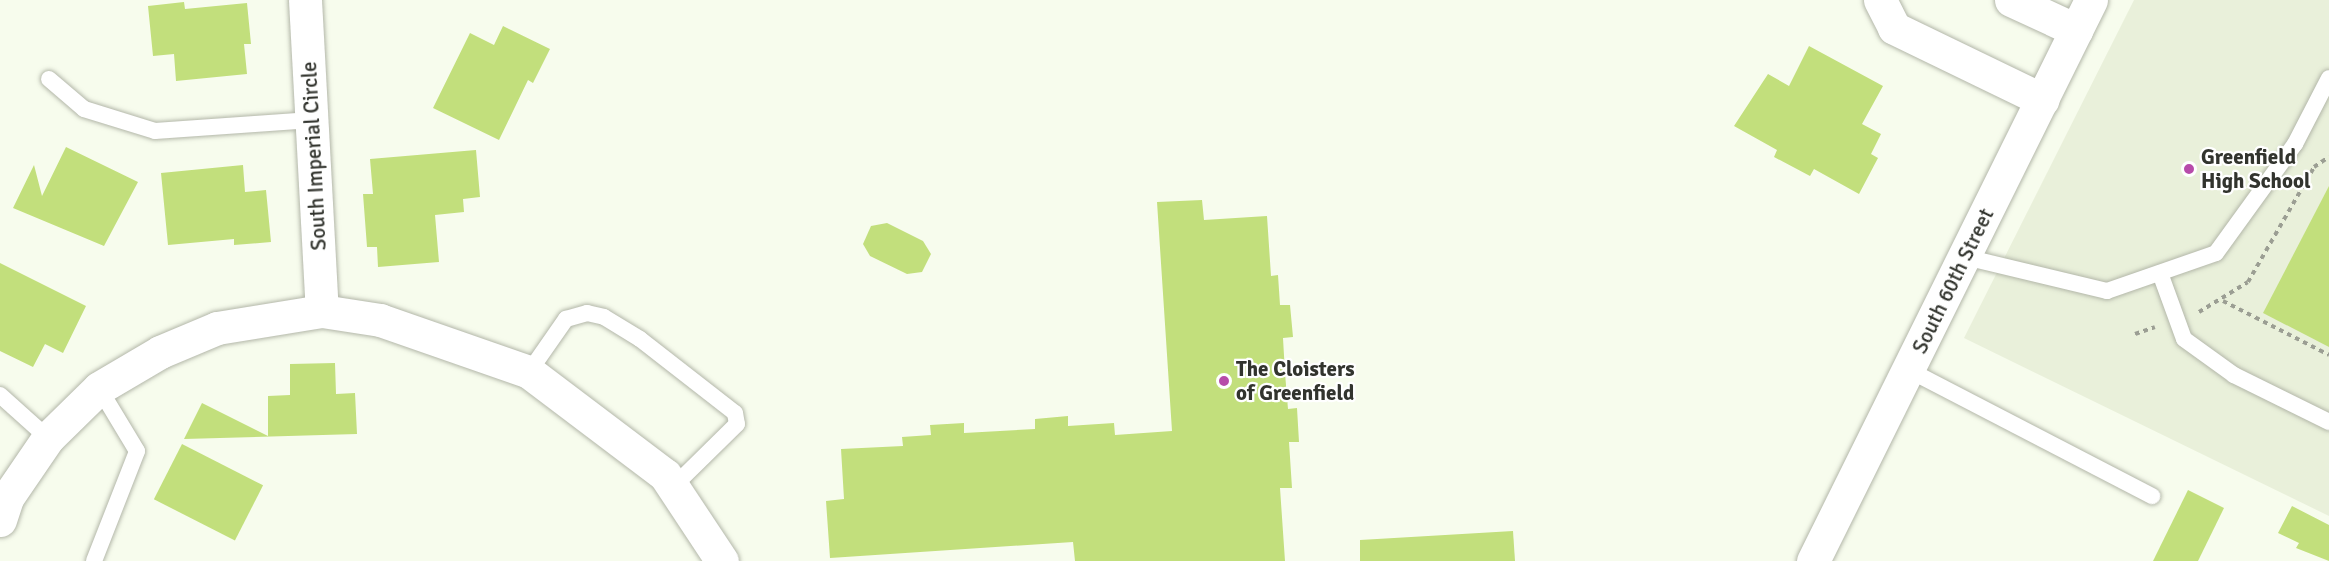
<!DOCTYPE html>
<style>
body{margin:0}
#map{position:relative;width:2329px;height:561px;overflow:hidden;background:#f7fced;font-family:Signika,sans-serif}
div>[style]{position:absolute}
.built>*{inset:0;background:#e9f0da}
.building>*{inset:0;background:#c2df7c;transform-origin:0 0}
.path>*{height:4px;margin-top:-2px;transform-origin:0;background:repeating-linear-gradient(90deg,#9b9e93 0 4.5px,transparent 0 9px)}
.roads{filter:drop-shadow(0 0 2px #b3b7a9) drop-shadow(0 0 2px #b3b7a9)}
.service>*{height:16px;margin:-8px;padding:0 8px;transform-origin:8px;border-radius:8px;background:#fff}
.minor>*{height:33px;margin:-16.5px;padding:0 16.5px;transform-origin:16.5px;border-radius:16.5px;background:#fff}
.tertiary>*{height:33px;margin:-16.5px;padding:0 16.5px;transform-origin:16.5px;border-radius:16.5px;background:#fff}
.dots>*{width:16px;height:16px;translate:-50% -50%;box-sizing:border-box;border:3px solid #fff;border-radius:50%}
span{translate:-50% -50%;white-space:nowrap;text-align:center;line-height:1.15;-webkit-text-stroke:4.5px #fff;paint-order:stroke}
.street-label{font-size:21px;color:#32342e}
.poi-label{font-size:21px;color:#32342e;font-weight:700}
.left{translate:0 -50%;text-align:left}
</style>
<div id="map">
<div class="built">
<div style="clip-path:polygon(2134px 0,2329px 0,2329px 516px,1964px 338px)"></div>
</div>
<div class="building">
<div style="clip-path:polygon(184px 2px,185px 9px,247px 3px,251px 44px,244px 44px,247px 74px,176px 81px,174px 54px,153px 56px,148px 6px)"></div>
<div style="clip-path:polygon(503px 26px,550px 49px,533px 83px,528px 80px,499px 140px,433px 108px,470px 33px,494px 45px)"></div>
<div style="clip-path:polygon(1809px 46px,1883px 86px,1862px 124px,1881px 134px,1871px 154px,1878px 158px,1859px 194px,1814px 169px,1810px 176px,1774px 157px,1777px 150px,1734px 126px,1768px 74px,1789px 86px)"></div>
<div style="clip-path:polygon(66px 147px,138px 182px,104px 246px,13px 208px,34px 165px,42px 196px)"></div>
<div style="clip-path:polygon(476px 150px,480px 197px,463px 199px,464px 212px,435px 215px,439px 262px,378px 267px,377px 247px,367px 247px,363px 194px,373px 194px,370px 159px)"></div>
<div style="clip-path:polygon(243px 165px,245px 192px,266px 190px,271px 242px,234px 245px,234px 239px,168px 245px,161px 173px)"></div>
<div style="clip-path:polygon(2329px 186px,2329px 347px,2263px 313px)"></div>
<div style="clip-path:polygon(1202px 200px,1204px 220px,1267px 216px,1271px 276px,1278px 275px,1280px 305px,1290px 305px,1293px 337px,1283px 338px,1285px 373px,1288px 409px,1297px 408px,1299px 442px,1289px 442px,1292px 488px,1280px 488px,1285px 561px,1075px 561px,1073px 542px,830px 558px,826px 501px,844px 499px,841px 449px,903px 446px,902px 437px,931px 435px,930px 425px,964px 423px,964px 433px,1035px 429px,1035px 419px,1068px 416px,1068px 426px,1114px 423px,1115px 435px,1172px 431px,1157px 202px)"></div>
<div style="clip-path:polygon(887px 223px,923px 241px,931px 254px,922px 272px,907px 274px,870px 256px,863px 244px,871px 226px)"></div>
<div style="clip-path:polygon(0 263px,86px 306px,63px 353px,45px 344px,33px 367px,0 351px)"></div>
<div style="clip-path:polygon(335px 363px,336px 394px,355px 393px,357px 434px,184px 439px,202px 403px,268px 436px,268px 396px,290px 395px,290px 364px)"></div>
<div style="left:182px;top:444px;width:91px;height:62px;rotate:27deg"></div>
<div style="clip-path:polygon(2188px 490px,2224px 508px,2198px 561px,2153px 561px)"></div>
<div style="clip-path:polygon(2292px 506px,2329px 525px,2329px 561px,2296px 548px,2299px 543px,2278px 533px)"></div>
<div style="clip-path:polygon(1513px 531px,1515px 561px,1360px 561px,1360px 540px)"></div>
</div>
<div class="path">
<div style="left:2223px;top:301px;width:119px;rotate:27deg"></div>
<div style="left:2199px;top:312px;width:57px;rotate:-31.5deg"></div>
<div style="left:2248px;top:282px;width:133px;rotate:-60.1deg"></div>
<div style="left:2314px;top:167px;width:18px;rotate:-34deg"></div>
<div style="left:2135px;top:334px;width:21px;rotate:-19deg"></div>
</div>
<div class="roads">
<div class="service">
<div style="left:49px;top:79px;width:46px;rotate:40.6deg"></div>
<div style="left:84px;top:109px;width:74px;rotate:17.2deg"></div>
<div style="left:155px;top:131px;width:157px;rotate:-4deg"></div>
<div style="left:1965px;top:257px;width:146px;rotate:13.5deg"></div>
<div style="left:2107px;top:291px;width:115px;rotate:-19.2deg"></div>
<div style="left:2216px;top:253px;width:135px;rotate:-54.1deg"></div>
<div style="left:2295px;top:144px;width:74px;rotate:-62.7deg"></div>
<div style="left:2160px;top:273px;width:70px;rotate:70deg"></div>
<div style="left:2184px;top:339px;width:62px;rotate:35.8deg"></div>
<div style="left:2234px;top:375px;width:106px;rotate:26.3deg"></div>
<div style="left:1909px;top:370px;width:274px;rotate:27.4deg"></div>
<div style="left:529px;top:372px;width:65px;rotate:-55.1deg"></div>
<div style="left:566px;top:319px;width:22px;rotate:-16deg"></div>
<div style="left:587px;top:313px;width:17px;rotate:13deg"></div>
<div style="left:604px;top:317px;width:42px;rotate:31.4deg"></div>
<div style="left:640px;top:339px;width:120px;rotate:37.9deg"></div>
<div style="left:735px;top:413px;width:11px;rotate:80deg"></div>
<div style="left:737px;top:424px;width:90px;rotate:135.5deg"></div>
<div style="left:0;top:395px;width:64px;rotate:41.9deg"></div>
<div style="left:94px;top:561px;width:118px;rotate:-68.6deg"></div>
<div style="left:137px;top:451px;width:74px;rotate:-121.1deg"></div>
</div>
<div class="minor">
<div style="left:305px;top:0;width:311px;rotate:86.9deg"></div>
<div style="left:1880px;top:0;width:31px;rotate:63deg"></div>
<div style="left:1894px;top:28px;width:165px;rotate:25.8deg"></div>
<div style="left:2011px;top:0;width:72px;rotate:24.8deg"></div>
<div style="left:0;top:520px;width:23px;rotate:-72deg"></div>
<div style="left:7px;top:498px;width:73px;rotate:-55.7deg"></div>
<div style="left:48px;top:438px;width:71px;rotate:-44.4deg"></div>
<div style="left:99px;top:388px;width:71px;rotate:-30.5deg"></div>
<div style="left:160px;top:352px;width:62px;rotate:-22.8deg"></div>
<div style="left:217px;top:328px;width:106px;rotate:-9.2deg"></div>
<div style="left:322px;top:311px;width:59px;rotate:8.8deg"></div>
<div style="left:380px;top:320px;width:158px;rotate:19.2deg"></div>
<div style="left:529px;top:372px;width:171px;rotate:37.1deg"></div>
<div style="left:665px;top:475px;width:103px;rotate:56.5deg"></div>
</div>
<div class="tertiary">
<div style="left:1813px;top:561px;width:626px;rotate:-63.64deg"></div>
</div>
</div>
<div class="dots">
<div style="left:2189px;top:169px;background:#b74baa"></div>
<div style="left:1224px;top:381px;background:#b74baa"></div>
</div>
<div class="street-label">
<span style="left:314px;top:156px;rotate:-93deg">South Imperial Circle</span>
<span style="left:1953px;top:281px;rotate:-64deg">South 60th Street</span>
</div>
<div class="poi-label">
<span class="left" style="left:2201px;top:169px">Greenfield<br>High School</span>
<span class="left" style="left:1236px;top:381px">The Cloisters<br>of Greenfield</span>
</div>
</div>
